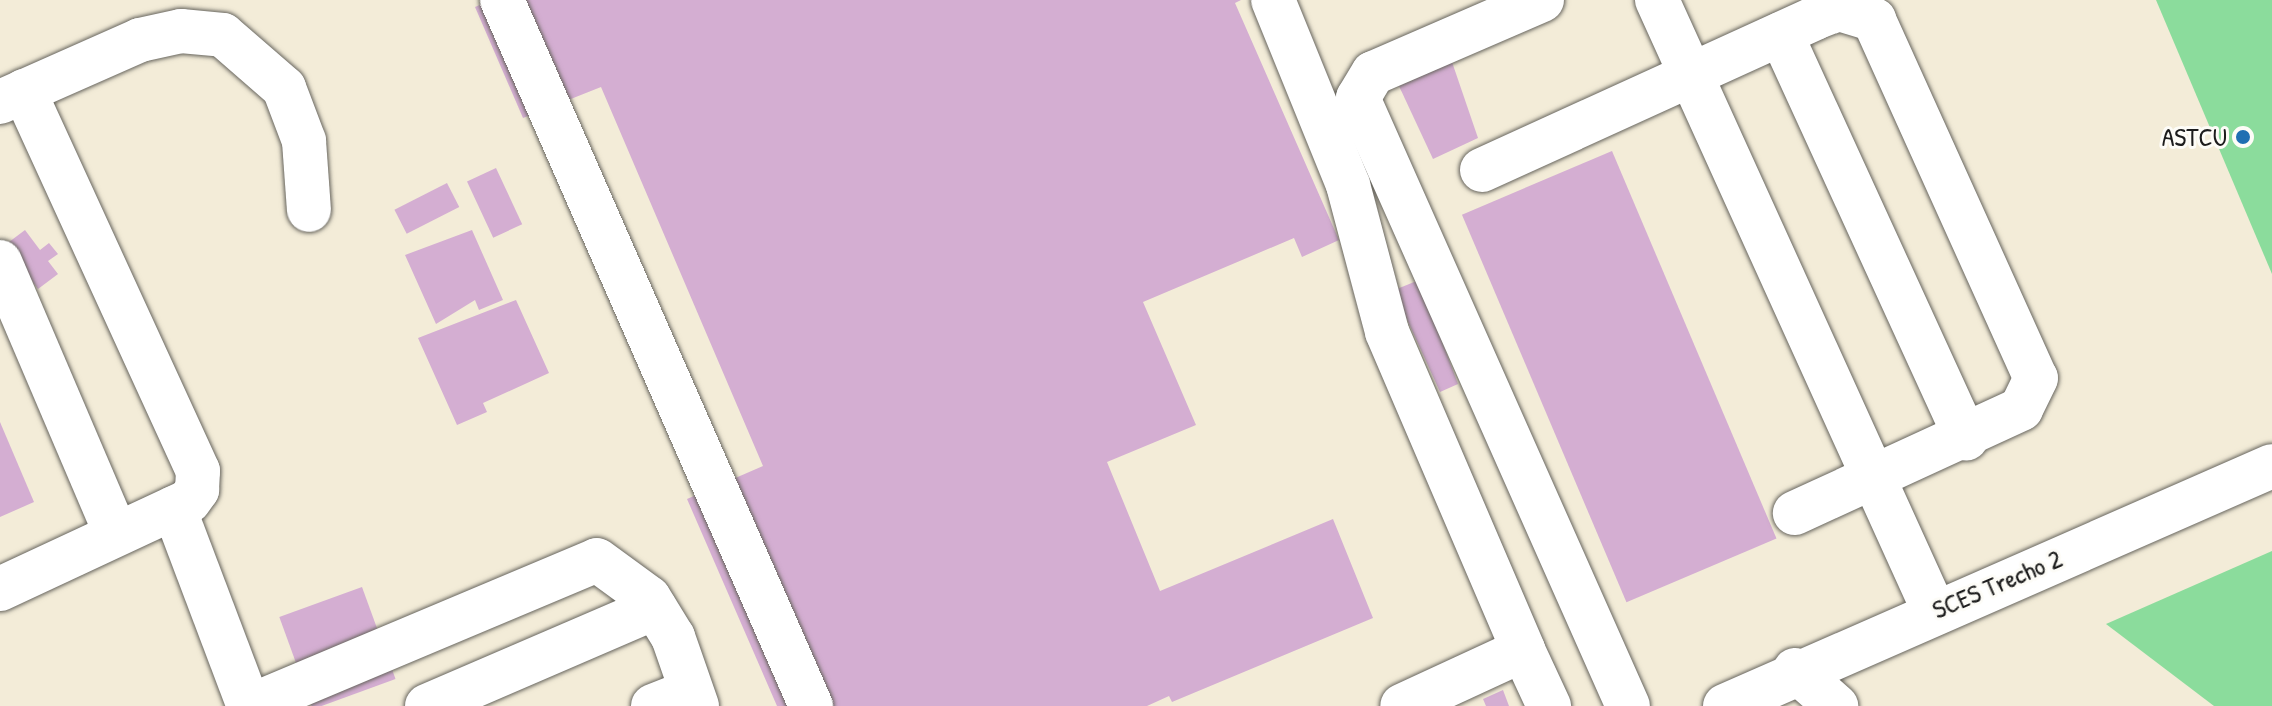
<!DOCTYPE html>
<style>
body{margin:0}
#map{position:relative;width:2272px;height:706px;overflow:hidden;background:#f3ecd8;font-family:"Patrick Hand",sans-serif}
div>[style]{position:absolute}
.green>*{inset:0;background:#8bdc9c}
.building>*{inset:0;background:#d4aed2;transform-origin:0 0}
.roads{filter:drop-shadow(0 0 2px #67655e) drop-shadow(0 0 2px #67655e)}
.minor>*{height:44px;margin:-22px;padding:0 22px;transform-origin:22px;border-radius:22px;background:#fff}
.dots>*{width:22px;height:22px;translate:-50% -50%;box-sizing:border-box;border:4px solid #fdfcf7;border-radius:50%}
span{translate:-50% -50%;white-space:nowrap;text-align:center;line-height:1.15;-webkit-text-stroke:6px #fdfcf7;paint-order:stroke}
.poi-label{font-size:26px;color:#1c1c1c}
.right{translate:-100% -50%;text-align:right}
.street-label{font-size:26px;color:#1c1c1c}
</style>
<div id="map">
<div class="green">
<div style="clip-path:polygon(2156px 0,2272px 0,2272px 274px)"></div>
<div style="clip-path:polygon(2272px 551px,2272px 706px,2214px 706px,2106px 624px)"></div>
</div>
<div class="building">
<div style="clip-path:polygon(491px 0,1241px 0,1235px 3px,1339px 240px,1302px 257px,1294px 238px,1143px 302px,1196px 425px,1107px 462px,1160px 591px,1333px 519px,1373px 618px,1172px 702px,1169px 696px,1147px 706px,777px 706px,687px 499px,763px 466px,601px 87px,523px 118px,475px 7px)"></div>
<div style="clip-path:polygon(1452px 62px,1478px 138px,1433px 159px,1399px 86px)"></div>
<div style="left:1612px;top:151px;width:421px;height:163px;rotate:67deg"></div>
<div style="left:496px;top:168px;width:62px;height:32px;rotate:65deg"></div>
<div style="left:447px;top:183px;width:27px;height:59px;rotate:63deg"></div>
<div style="clip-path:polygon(25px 230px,40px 250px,49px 243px,58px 254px,48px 261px,58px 274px,38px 289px,5px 245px)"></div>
<div style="clip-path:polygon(472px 230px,503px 300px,479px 310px,475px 300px,436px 324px,405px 255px)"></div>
<div style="clip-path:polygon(1419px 280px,1458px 384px,1440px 392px,1400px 304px,1397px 289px)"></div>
<div style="clip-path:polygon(516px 300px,549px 373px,483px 403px,487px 412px,457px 425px,418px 338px)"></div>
<div style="clip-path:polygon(0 422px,34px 502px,0 517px)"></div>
<div style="left:362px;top:587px;width:98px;height:88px;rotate:70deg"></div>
<div style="clip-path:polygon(1503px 690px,1509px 706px,1486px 706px,1483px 699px)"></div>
</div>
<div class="roads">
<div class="minor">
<div style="left:502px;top:0;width:771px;rotate:66.36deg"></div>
<div style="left:1273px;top:0;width:200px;rotate:67.9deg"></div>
<div style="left:1348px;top:185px;width:152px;rotate:75.1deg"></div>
<div style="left:1387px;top:332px;width:346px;rotate:66.8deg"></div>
<div style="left:1523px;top:650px;width:133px;rotate:155.2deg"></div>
<div style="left:1542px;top:0;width:184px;rotate:156.6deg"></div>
<div style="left:1373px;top:73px;width:29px;rotate:121deg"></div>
<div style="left:1358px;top:98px;width:665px;rotate:66.06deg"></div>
<div style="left:1657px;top:0;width:671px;rotate:65.61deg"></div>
<div style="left:1781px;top:34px;width:445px;rotate:65.4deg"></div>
<div style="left:0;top:102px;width:153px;rotate:-23.9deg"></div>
<div style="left:140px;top:40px;width:42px;rotate:-12.4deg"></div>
<div style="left:181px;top:31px;width:42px;rotate:5.4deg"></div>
<div style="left:223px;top:35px;width:81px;rotate:41deg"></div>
<div style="left:284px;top:88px;width:57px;rotate:69.3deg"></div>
<div style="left:304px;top:141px;width:69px;rotate:85.9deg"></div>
<div style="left:1482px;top:170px;width:366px;rotate:-24.5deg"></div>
<div style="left:1815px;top:18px;width:26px;rotate:-21deg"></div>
<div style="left:1839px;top:9px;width:37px;rotate:17deg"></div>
<div style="left:1874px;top:20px;width:393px;rotate:65.7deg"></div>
<div style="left:2036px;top:378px;width:34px;rotate:116deg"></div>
<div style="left:2021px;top:409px;width:249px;rotate:155.3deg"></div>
<div style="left:0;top:262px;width:293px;rotate:66.9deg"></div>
<div style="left:174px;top:508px;width:212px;rotate:69.3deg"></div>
<div style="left:0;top:589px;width:208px;rotate:-25deg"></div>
<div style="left:189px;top:501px;width:14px;rotate:-54deg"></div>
<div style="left:197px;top:490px;width:19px;rotate:-87deg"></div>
<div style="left:198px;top:471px;width:418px;rotate:-114.6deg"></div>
<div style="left:1523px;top:650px;width:62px;rotate:65.1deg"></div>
<div style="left:1795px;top:670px;width:55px;rotate:41.3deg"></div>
<div style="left:250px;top:706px;width:376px;rotate:-22.8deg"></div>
<div style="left:597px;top:560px;width:64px;rotate:36.2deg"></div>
<div style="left:649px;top:598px;width:46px;rotate:58.4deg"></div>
<div style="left:673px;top:637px;width:73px;rotate:70.8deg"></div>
<div style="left:427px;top:706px;width:248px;rotate:-23.3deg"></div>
<div style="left:653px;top:706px;width:41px;rotate:-21.5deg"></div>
<div style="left:1725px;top:706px;width:597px;rotate:-23.69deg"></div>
</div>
</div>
<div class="dots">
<div style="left:2243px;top:137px;background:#1f6fb2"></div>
</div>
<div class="poi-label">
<span class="right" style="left:2227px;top:137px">ASTCU</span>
</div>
<div class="street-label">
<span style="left:1997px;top:584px;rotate:-23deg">SCES Trecho 2</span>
</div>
</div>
